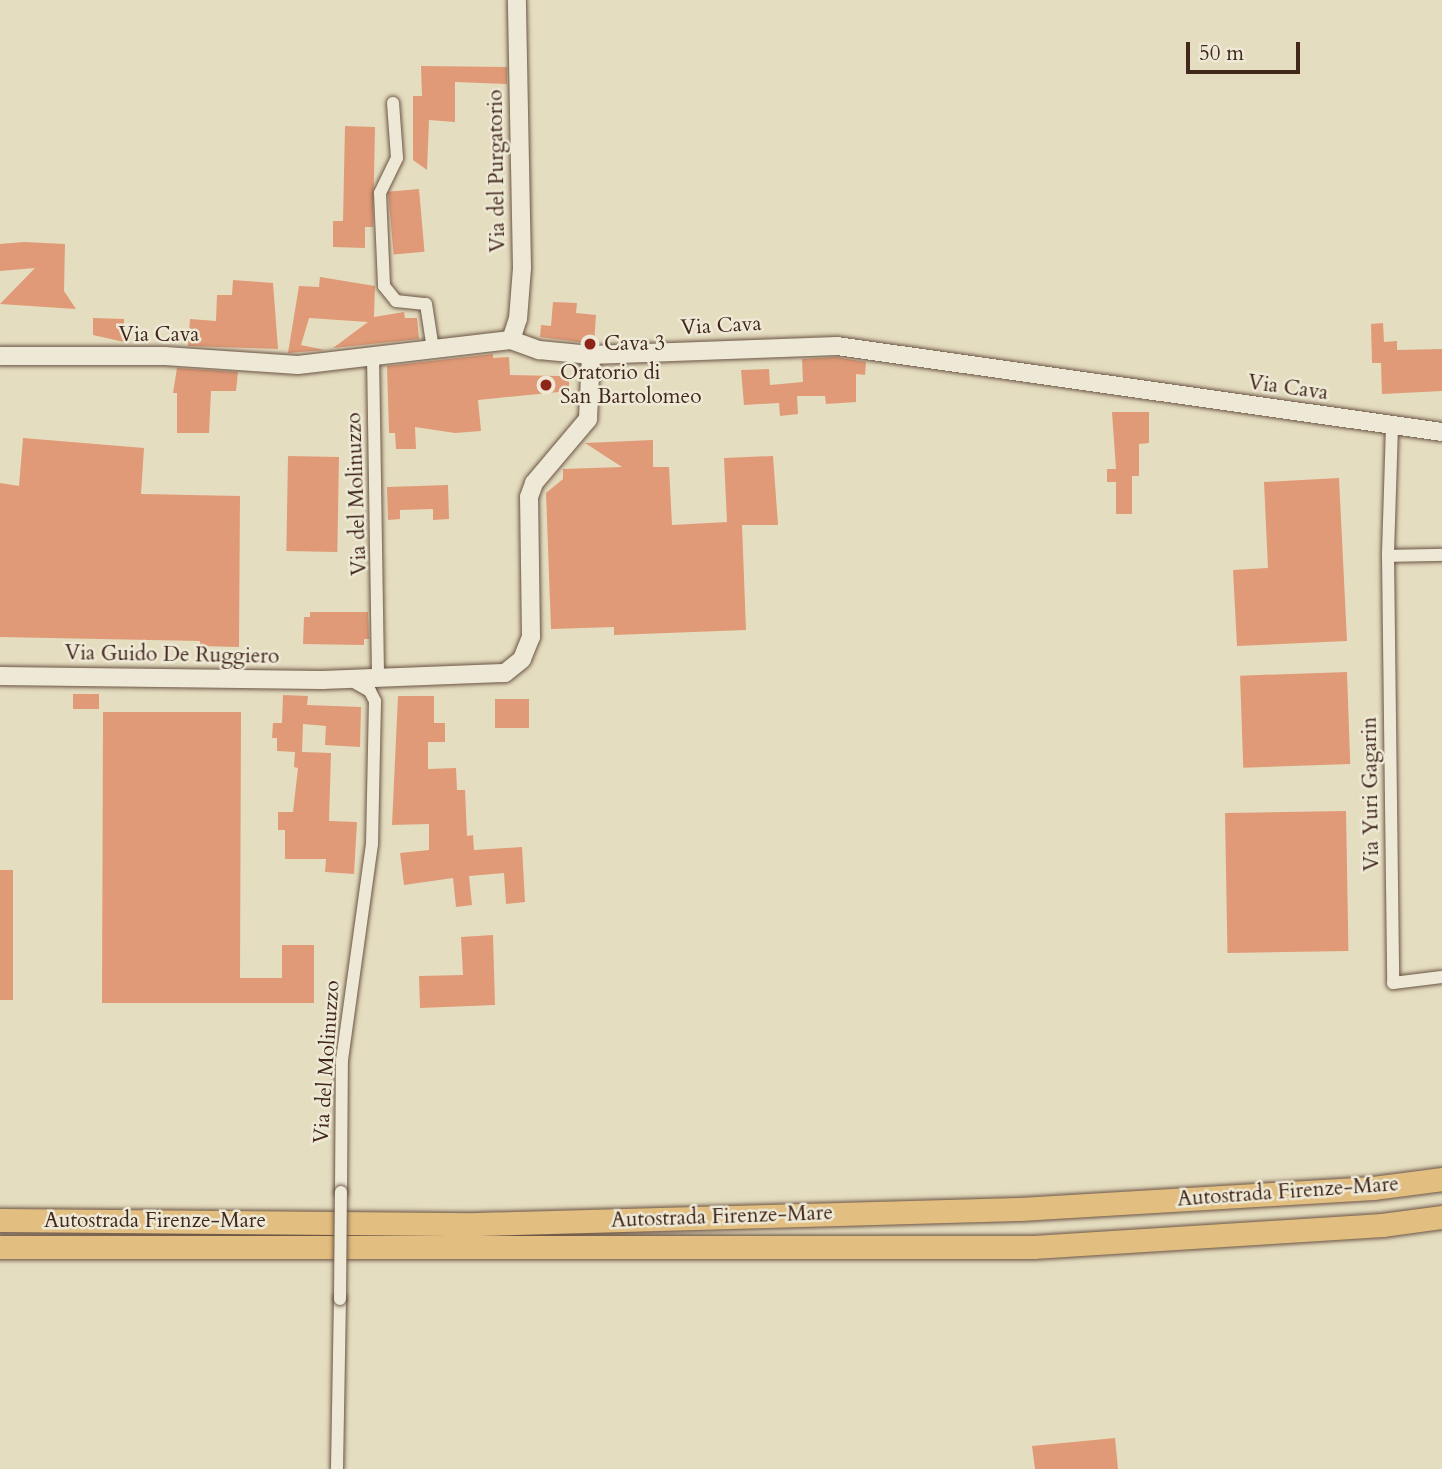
<!DOCTYPE html>
<style>
body{margin:0}
#map{position:relative;width:1442px;height:1469px;overflow:hidden;background:#e5ddc0;font-family:Cardo,serif}
div>[style]{position:absolute}
.building>*{inset:0;background:#e09a77;transform-origin:0 0}
.roads{filter:drop-shadow(0 0 2px #6b5444) drop-shadow(0 0 2px #6b5444)}
.street>*{height:12px;margin:-6px;padding:0 6px;transform-origin:6px;border-radius:6px;background:#eee9d6}
.secondary>*{height:18px;margin:-9px;padding:0 9px;transform-origin:9px;border-radius:9px;background:#eee9d6}
.highway>*{height:23px;margin:-11.5px;padding:0 11.5px;transform-origin:11.5px;border-radius:11.5px;background:#e2be80}
.bridges{filter:drop-shadow(0 0 2px #6b5444) drop-shadow(0 0 2px #6b5444)}
.street-bridge>*{height:12px;margin:-6px;padding:0 6px;transform-origin:6px;border-radius:6px;background:#eee9d6}
.dots>*{width:19px;height:19px;translate:-50% -50%;box-sizing:border-box;border:4px solid #eee9d6;border-radius:50%}
span{translate:-50% -50%;white-space:nowrap;text-align:center;line-height:1.15;-webkit-text-stroke:5px #eee9d6;paint-order:stroke}
.street-label{font-size:21px;color:#42271b}
.poi-label{font-size:21px;color:#42271b}
.left{translate:0 -50%;text-align:left}
.scale{position:absolute;left:1186px;top:42px;width:114px;height:32px;box-sizing:border-box;border:4px solid #42271b;border-top:0;padding-left:9px;font-size:21px;line-height:24px;white-space:nowrap;color:#42271b;-webkit-text-stroke:5px #eee9d6;paint-order:stroke}
</style>
<div id="map">
<div class="building">
<div style="clip-path:polygon(421px 66px,507px 67px,507px 84px,455px 82px,455px 122px,429px 120px,427px 170px,413px 160px,413px 96px,422px 96px)"></div>
<div style="clip-path:polygon(345px 126px,375px 127px,373px 227px,365px 227px,365px 248px,333px 247px,333px 221px,343px 221px)"></div>
<div style="left:419px;top:189px;width:63px;height:31px;rotate:85deg"></div>
<div style="clip-path:polygon(24px 242px,65px 244px,64px 291px,76px 309px,0 304px,35px 268px,0 271px,0 244px)"></div>
<div style="clip-path:polygon(320px 277px,375px 286px,374px 317px,404px 312px,405px 318px,417px 318px,419px 339px,333px 348px,368px 322px,309px 318px,301px 345px,325px 350px,288px 353px,299px 286px,319px 287px)"></div>
<div style="clip-path:polygon(233px 280px,273px 283px,278px 349px,188px 346px,190px 319px,216px 321px,217px 295px,232px 295px)"></div>
<div style="clip-path:polygon(553px 302px,577px 303px,576px 313px,596px 315px,594px 344px,540px 337px,541px 325px,551px 326px)"></div>
<div style="clip-path:polygon(93px 318px,124px 319px,124px 342px,93px 335px)"></div>
<div style="clip-path:polygon(1383px 323px,1384px 342px,1397px 341px,1397px 350px,1442px 349px,1442px 391px,1382px 394px,1381px 363px,1372px 363px,1371px 324px)"></div>
<div style="clip-path:polygon(493px 354px,493px 358px,509px 357px,510px 375px,559px 376px,569px 379px,569px 391px,478px 400px,481px 431px,455px 433px,415px 427px,416px 449px,396px 449px,395px 433px,389px 433px,387px 366px)"></div>
<div style="clip-path:polygon(836px 357px,866px 362px,865px 375px,856px 374px,856px 402px,826px 404px,825px 396px,797px 396px,798px 414px,780px 416px,779px 403px,744px 405px,741px 370px,769px 369px,770px 385px,803px 382px,802px 359px)"></div>
<div style="clip-path:polygon(177px 368px,238px 372px,236px 391px,211px 391px,209px 433px,177px 433px,177px 393px,173px 393px)"></div>
<div style="clip-path:polygon(1112px 412px,1149px 412px,1149px 443px,1139px 444px,1139px 476px,1132px 476px,1132px 514px,1116px 514px,1116px 482px,1107px 482px,1107px 469px,1116px 469px)"></div>
<div style="clip-path:polygon(23px 438px,144px 448px,141px 494px,240px 496px,239px 647px,200px 646px,200px 641px,0 637px,0 483px,19px 486px)"></div>
<div style="clip-path:polygon(653px 440px,653px 467px,669px 467px,672px 525px,727px 522px,724px 458px,773px 456px,778px 525px,742px 525px,746px 630px,614px 635px,614px 627px,551px 629px,546px 493px,563px 479px,563px 469px,622px 467px,585px 443px)"></div>
<div style="left:288px;top:456px;width:51px;height:95px;rotate:1deg"></div>
<div style="clip-path:polygon(1339px 478px,1347px 641px,1237px 646px,1233px 570px,1268px 568px,1264px 482px)"></div>
<div style="clip-path:polygon(448px 485px,449px 519px,433px 520px,433px 509px,400px 510px,400px 519px,388px 520px,387px 487px)"></div>
<div style="clip-path:polygon(310px 612px,368px 612px,369px 639px,364px 639px,364px 645px,303px 644px,304px 617px,310px 617px)"></div>
<div style="left:1347px;top:672px;width:92px;height:107px;rotate:88deg"></div>
<div style="left:73px;top:694px;width:26px;height:15px"></div>
<div style="clip-path:polygon(283px 695px,308px 696px,307px 705px,361px 707px,360px 747px,325px 745px,326px 726px,303px 724px,302px 752px,331px 753px,329px 821px,357px 822px,354px 874px,325px 872px,326px 859px,285px 859px,285px 830px,278px 830px,278px 812px,293px 812px,298px 768px,294px 767px,295px 752px,277px 751px,277px 738px,272px 738px,273px 723px,282px 723px)"></div>
<div style="clip-path:polygon(398px 696px,434px 696px,434px 723px,445px 723px,445px 742px,428px 742px,428px 769px,456px 768px,457px 790px,465px 790px,467px 836px,473px 835px,474px 850px,522px 847px,525px 902px,506px 904px,504px 873px,469px 876px,472px 905px,456px 907px,453px 878px,404px 885px,400px 853px,429px 850px,429px 824px,392px 825px)"></div>
<div style="left:495px;top:699px;width:34px;height:29px"></div>
<div style="clip-path:polygon(103px 712px,241px 712px,240px 978px,282px 978px,282px 945px,314px 945px,314px 1003px,102px 1003px)"></div>
<div style="left:1346px;top:811px;width:140px;height:121px;rotate:89deg"></div>
<div style="left:0;top:870px;width:13px;height:130px"></div>
<div style="clip-path:polygon(493px 935px,495px 1005px,420px 1008px,419px 976px,463px 975px,461px 937px)"></div>
<div style="clip-path:polygon(1115px 1438px,1118px 1469px,1035px 1469px,1032px 1446px)"></div>
</div>
<div class="roads">
<div class="street">
<div style="left:393px;top:103px;width:55px;rotate:85.8deg"></div>
<div style="left:397px;top:158px;width:39px;rotate:116deg"></div>
<div style="left:380px;top:193px;width:93px;rotate:87.5deg"></div>
<div style="left:384px;top:286px;width:19px;rotate:51deg"></div>
<div style="left:396px;top:301px;width:30px;rotate:6deg"></div>
<div style="left:426px;top:304px;width:46px;rotate:81.2deg"></div>
<div style="left:373px;top:355px;width:320px;rotate:89.1deg"></div>
<div style="left:1392px;top:426px;width:130px;rotate:91.8deg"></div>
<div style="left:1388px;top:556px;width:427px;rotate:89.3deg"></div>
<div style="left:1393px;top:983px;width:49px;rotate:-7deg"></div>
<div style="left:1388px;top:556px;width:54px;rotate:-1.1deg"></div>
<div style="left:341px;top:1192px;width:132px;rotate:-89.6deg"></div>
<div style="left:342px;top:1060px;width:218px;rotate:-82.1deg"></div>
<div style="left:372px;top:844px;width:143px;rotate:-88.8deg"></div>
<div style="left:375px;top:701px;width:11px;rotate:-117deg"></div>
<div style="left:370px;top:691px;width:21px;rotate:-151deg"></div>
<div style="left:337px;top:1469px;width:170px;rotate:-89deg"></div>
</div>
<div class="secondary">
<div style="left:511px;top:340px;width:22px;rotate:-72deg"></div>
<div style="left:518px;top:319px;width:51px;rotate:-85.5deg"></div>
<div style="left:522px;top:268px;width:268px;rotate:-91.1deg"></div>
<div style="left:0;top:356px;width:165px"></div>
<div style="left:165px;top:356px;width:133px;rotate:3.9deg"></div>
<div style="left:298px;top:365px;width:214px;rotate:-6.7deg"></div>
<div style="left:511px;top:340px;width:30px;rotate:20deg"></div>
<div style="left:539px;top:350px;width:52px;rotate:5.5deg"></div>
<div style="left:591px;top:355px;width:246px;rotate:-2.1deg"></div>
<div style="left:837px;top:346px;width:611px;rotate:8.09deg"></div>
<div style="left:0;top:676px;width:322px;rotate:0.7deg"></div>
<div style="left:322px;top:680px;width:183px;rotate:-2.2deg"></div>
<div style="left:505px;top:673px;width:22px;rotate:-39deg"></div>
<div style="left:522px;top:659px;width:24px;rotate:-68deg"></div>
<div style="left:531px;top:637px;width:140px;rotate:-90.8deg"></div>
<div style="left:529px;top:497px;width:15px;rotate:-70deg"></div>
<div style="left:534px;top:483px;width:84px;rotate:-49.8deg"></div>
<div style="left:588px;top:419px;width:64px;rotate:-87.3deg"></div>
</div>
<div class="highway">
<div style="left:0;top:1220px;width:477px;rotate:0.5deg"></div>
<div style="left:477px;top:1224px;width:543px;rotate:-1.58deg"></div>
<div style="left:1020px;top:1209px;width:354px;rotate:-3.4deg"></div>
<div style="left:1373px;top:1188px;width:70px;rotate:-7.4deg"></div>
<div style="left:0;top:1247px;width:1033px"></div>
<div style="left:1033px;top:1247px;width:350px;rotate:-3.6deg"></div>
<div style="left:1382px;top:1225px;width:61px;rotate:-7.6deg"></div>
</div>
</div>
<div class="bridges">
<div class="street-bridge">
<div style="left:340px;top:1299px;width:107px;rotate:-89.5deg"></div>
</div>
</div>
<div class="dots">
<div style="left:590px;top:344px;background:#8f2418"></div>
<div style="left:546px;top:385px;background:#8f2418"></div>
</div>
<div class="street-label">
<span style="left:497px;top:171px;rotate:-91deg">Via del Purgatorio</span>
<span style="left:721px;top:326px;rotate:-3deg">Via Cava</span>
<span style="left:159px;top:335px">Via Cava</span>
<span style="left:1288px;top:388px;rotate:8deg">Via Cava</span>
<span style="left:357px;top:494px;rotate:-92deg">Via del Molinuzzo</span>
<span style="left:172px;top:655px;rotate:1deg">Via Guido De Ruggiero</span>
<span style="left:1371px;top:794px;rotate:-91deg">Via Yuri Gagarin</span>
<span style="left:327px;top:1062px;rotate:-86deg">Via del Molinuzzo</span>
<span style="left:1288px;top:1192px;rotate:-4deg">Autostrada Firenze-Mare</span>
<span style="left:722px;top:1217px;rotate:-2deg">Autostrada Firenze-Mare</span>
<span style="left:155px;top:1221px">Autostrada Firenze-Mare</span>
</div>
<div class="poi-label">
<span class="left" style="left:604px;top:344px">Cava 3</span>
<span class="left" style="left:560px;top:385px">Oratorio di<br>San Bartolomeo</span>
</div>
<div class="scale">50 m</div>
</div>
